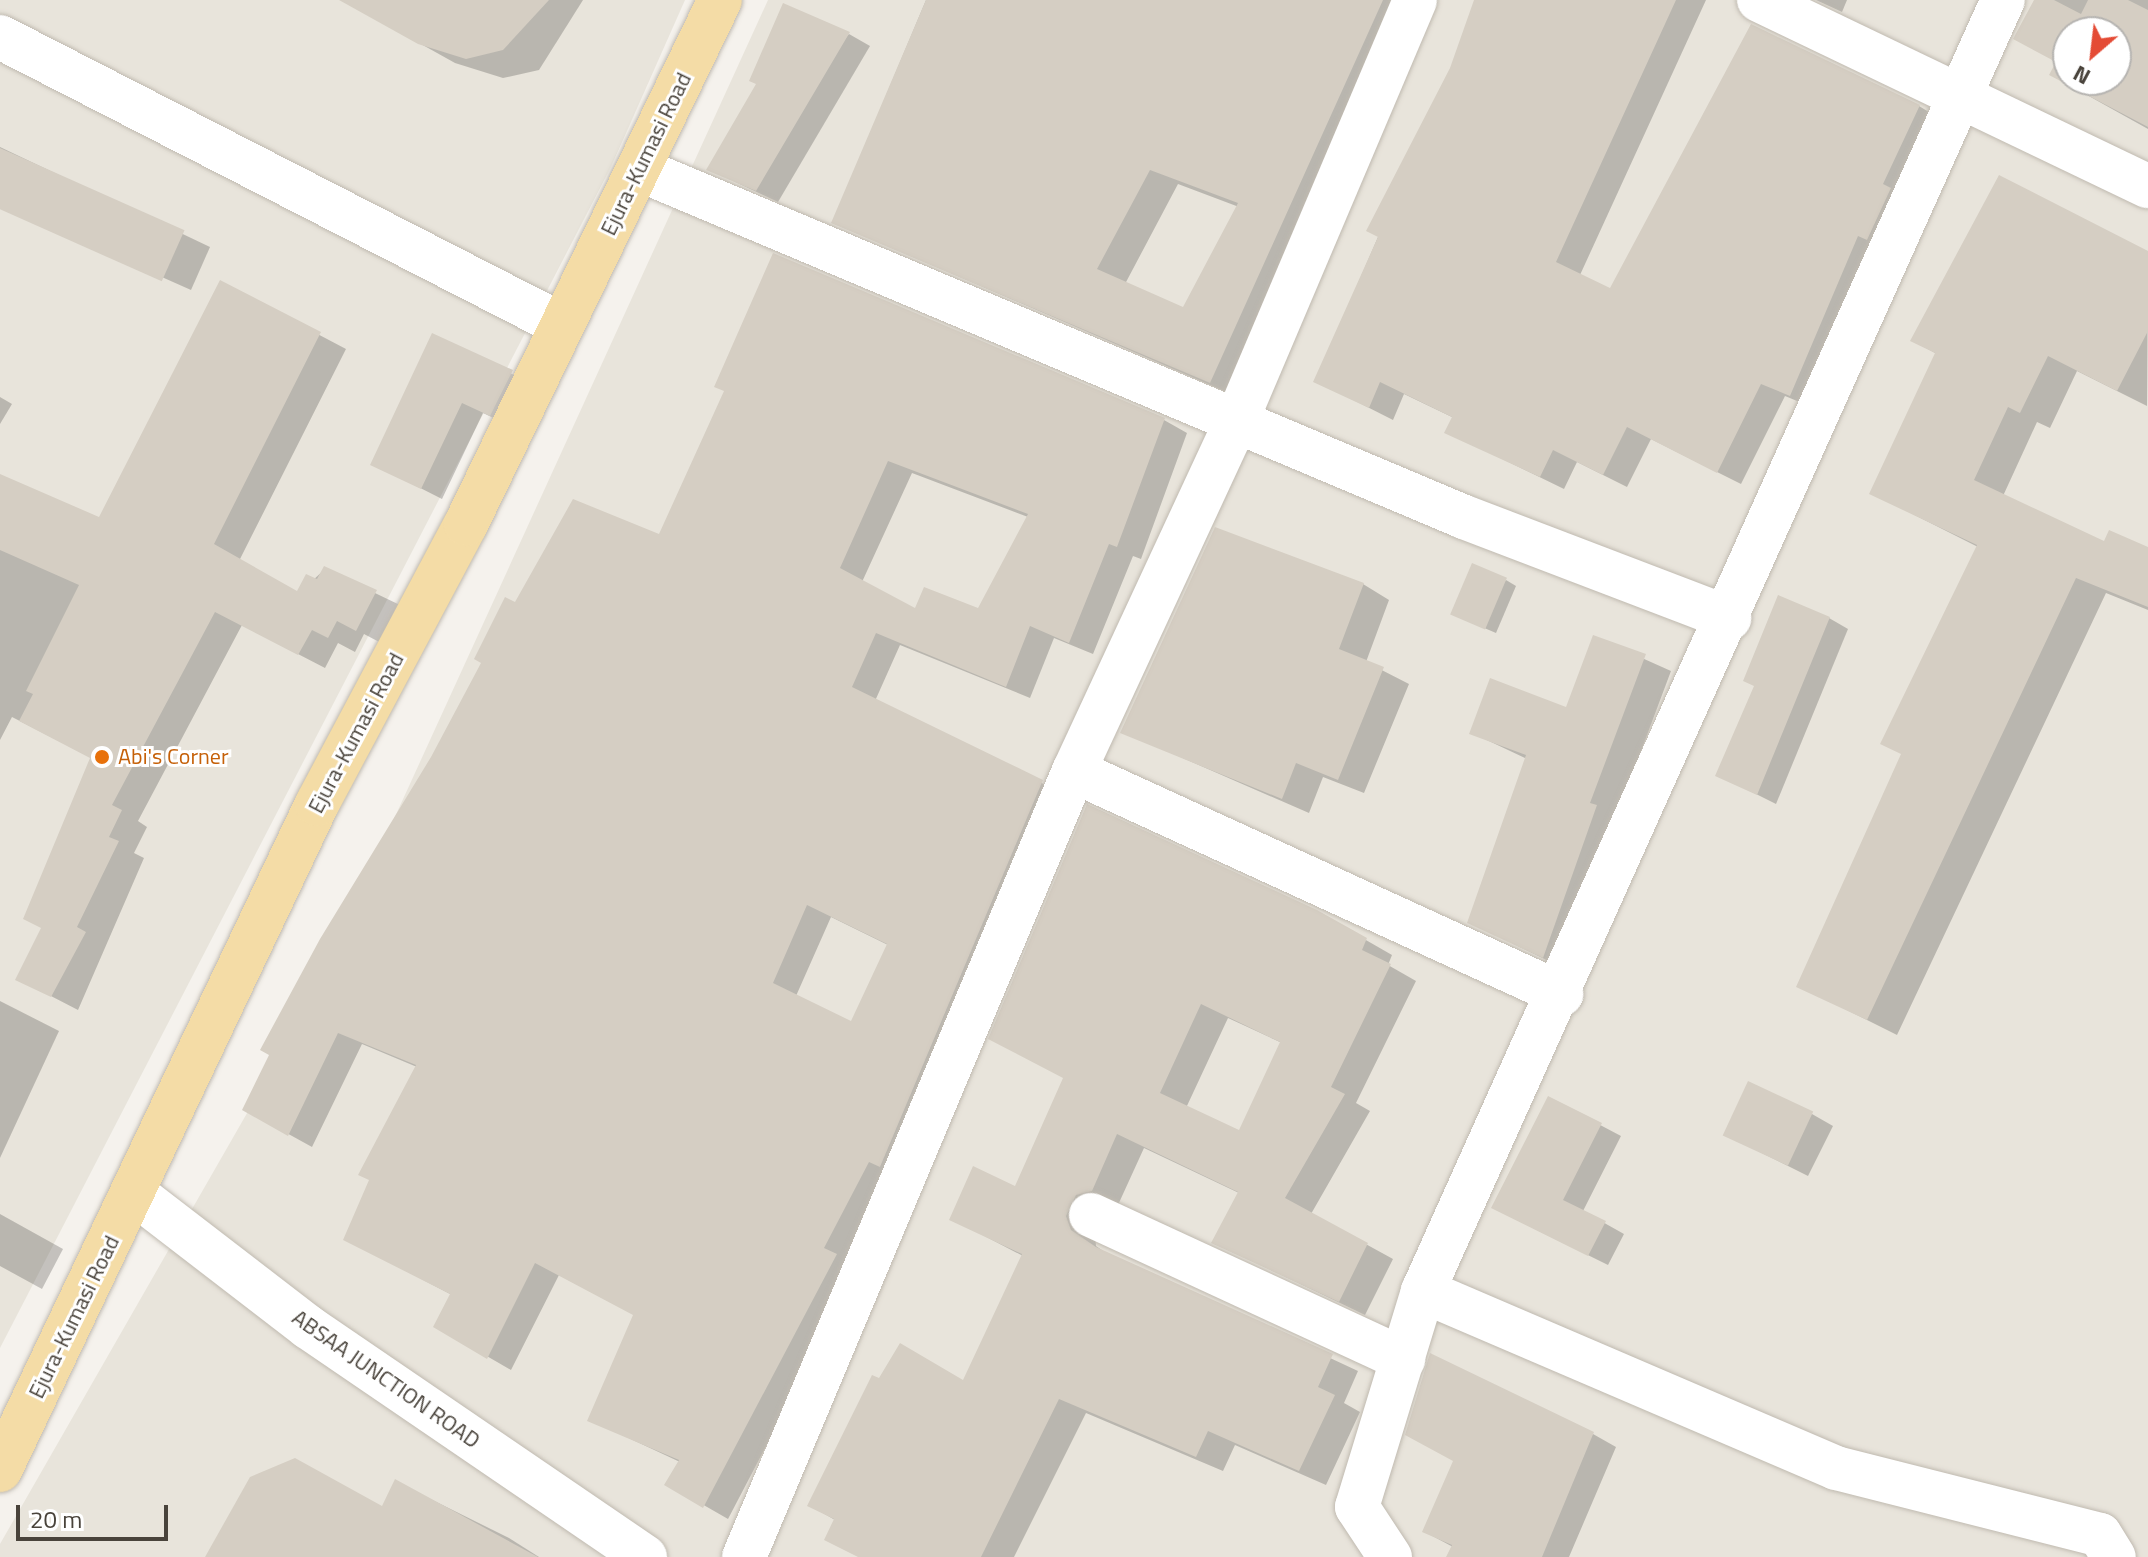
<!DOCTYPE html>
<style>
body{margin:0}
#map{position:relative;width:2148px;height:1557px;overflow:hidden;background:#f5f2ed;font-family:"Titillium Web",sans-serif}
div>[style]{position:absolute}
.residential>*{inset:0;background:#e8e4db}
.shadow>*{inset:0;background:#0003}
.building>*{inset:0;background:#d5cec3;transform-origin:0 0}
.roads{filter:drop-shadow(0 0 2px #c0bab0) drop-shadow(0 0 2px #c0bab0)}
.minor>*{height:44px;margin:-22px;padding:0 22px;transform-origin:22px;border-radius:22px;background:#fff}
.tertiary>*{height:44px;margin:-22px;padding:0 22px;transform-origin:22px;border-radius:22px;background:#fff}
.primary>*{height:44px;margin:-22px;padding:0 22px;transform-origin:22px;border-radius:22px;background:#f4dca6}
.dots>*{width:22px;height:22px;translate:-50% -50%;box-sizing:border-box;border:4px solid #fff;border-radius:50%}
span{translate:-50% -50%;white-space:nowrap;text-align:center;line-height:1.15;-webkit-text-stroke:6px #fff;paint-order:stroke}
.street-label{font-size:22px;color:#49433b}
.food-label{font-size:22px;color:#c56008}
.left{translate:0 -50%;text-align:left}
.north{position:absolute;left:2052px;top:16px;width:80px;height:80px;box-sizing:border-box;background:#fff;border:2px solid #b6b4b1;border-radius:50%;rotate:208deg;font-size:22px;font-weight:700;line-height:32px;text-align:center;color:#49433b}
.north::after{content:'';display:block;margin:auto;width:28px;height:36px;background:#e44b35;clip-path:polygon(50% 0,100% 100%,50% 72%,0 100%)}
.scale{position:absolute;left:16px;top:1505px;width:152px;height:36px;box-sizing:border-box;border:4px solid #49433b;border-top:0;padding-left:10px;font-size:24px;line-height:28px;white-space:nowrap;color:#49433b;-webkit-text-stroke:6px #fff;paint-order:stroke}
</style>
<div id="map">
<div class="residential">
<div style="clip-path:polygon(0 0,685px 0,611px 167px,0 1348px)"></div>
<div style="clip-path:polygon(evenodd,768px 0,2148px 0,2148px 1557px,0 1557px,0 1544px,309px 1005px,768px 0,2068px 32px,2116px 32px,2116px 80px,2068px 80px,2068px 32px)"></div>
</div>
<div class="shadow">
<div style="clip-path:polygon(342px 0,583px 0,539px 70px,503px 78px,455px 63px)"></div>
<div style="clip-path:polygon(evenodd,926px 0,1417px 0,1238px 397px,833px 222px,926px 0,1178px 184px,1239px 207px,1184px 309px,1125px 284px,1178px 184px)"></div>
<div style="clip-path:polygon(1480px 0,1706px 0,1580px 275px,1611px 291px,1919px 106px,1942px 120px,1814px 408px,1785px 396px,1741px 484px,1651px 439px,1627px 487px,1577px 462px,1564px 489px,1447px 432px,1454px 418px,1404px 394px,1393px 420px,1316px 381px)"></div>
<div style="clip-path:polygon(1816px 0,1847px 0,1842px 12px)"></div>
<div style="clip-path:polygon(evenodd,2036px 0,2148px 0,2148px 129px,2051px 75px,2058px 62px,2036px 0,2068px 32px,2116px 32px,2116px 80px,2068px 80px,2068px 32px)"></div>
<div style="clip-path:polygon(849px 34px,870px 46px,778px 202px,708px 169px)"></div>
<div style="clip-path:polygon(0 147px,210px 247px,191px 290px,0 205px)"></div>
<div style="clip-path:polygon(2148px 255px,2147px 406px,2077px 371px,2050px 428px,2037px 422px,2003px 496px,2105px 543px,2148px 549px,2148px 610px,2106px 593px,1897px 1035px,1799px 986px,1903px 756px,1978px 547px,1871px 493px,1937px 354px,1913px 341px)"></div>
<div style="clip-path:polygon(221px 283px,346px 349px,239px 561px,298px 594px,325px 569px,402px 606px,383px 644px,364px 634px,355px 652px,338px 643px,325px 668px,242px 625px,138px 821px,147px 827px,134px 853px,144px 858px,78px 1010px,18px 979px,43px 928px,92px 758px,12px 717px,0 740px,0 476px,100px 519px)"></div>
<div style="clip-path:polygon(433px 336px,533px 384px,512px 427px,483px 413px,442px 499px,373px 464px)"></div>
<div style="clip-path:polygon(evenodd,726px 391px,1164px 420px,1187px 433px,1141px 559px,1133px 556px,1093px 654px,1054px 638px,1030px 698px,900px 645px,875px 701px,1066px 795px,859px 1269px,728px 1519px,667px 1484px,680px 1462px,590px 1420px,635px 1315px,559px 1275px,511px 1370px,435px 1326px,452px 1295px,345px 1239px,417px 1067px,362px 1044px,312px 1147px,245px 1110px,516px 604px,660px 536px,726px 391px,912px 473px,1028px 517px,979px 610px,916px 611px,862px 582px,912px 473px,726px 391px,831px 917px,888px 945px,852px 1024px,796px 996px,831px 917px)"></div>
<div style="clip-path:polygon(0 397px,12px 404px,0 424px)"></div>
<div style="clip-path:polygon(1506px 580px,1516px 586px,1496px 633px,1463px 619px)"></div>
<div style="clip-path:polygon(1363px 584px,1389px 600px,1366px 662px,1409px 684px,1364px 793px,1323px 777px,1309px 813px,1123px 732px)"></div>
<div style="clip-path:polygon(1829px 618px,1848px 629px,1776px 804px,1718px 775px)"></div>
<div style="clip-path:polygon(1595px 637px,1671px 671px,1616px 818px,1569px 971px,1469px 922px,1527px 759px,1472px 733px,1568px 710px)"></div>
<div style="clip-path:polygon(evenodd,1317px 912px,1392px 955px,1388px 965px,1416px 981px,1356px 1103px,1370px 1111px,1311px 1214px,1393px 1259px,1365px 1315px,1213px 1242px,1239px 1193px,1144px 1148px,1118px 1205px,1094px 1220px,1096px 1246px,1109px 1255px,1358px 1371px,1344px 1403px,1360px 1412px,1326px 1485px,1235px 1445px,1223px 1471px,1086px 1413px,1014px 1557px,859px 1557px,835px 1520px,809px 1505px,880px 1380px,964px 1383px,1023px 1256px,952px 1219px,1016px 1189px,1065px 1078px,1317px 912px,1228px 1018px,1282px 1043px,1240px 1133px,1186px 1108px,1228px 1018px)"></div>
<div style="clip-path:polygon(0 1001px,59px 1031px,0 1158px)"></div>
<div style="clip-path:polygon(1549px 1098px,1621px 1136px,1583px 1211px,1624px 1234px,1608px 1265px,1513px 1218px)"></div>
<div style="clip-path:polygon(1812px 1114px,1833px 1126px,1808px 1176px,1724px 1134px)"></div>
<div style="clip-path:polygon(0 1214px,63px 1249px,42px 1289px,0 1266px)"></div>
<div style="clip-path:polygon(1593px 1434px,1616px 1447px,1569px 1557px,1448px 1557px,1453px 1547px,1425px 1532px)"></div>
<div style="clip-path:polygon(396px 1482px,509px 1538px,539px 1557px,430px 1557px)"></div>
</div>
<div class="building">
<div style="clip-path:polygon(339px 0,549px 0,503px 50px,466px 59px,418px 44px)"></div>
<div style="clip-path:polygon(evenodd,926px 0,1383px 0,1210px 383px,831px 223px,926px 0,1150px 170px,1238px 203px,1183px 307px,1097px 269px,1150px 170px)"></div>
<div style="clip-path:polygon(1474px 0,1676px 0,1556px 262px,1610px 288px,1751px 24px,1920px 105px,1883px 184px,1891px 188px,1867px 240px,1858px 236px,1790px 396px,1761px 384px,1717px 473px,1627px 427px,1603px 475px,1553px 450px,1540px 477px,1444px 433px,1452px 417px,1380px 382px,1369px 408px,1313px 382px,1378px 237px,1366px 231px,1450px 68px)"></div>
<div style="clip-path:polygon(evenodd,2034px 0,2054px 0,2081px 14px,2088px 0,2128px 0,2148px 10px,2148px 127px,2049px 75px,2056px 62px,2013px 39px,2034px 0,2068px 32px,2116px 32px,2116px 80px,2068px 80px,2068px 32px)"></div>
<div style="clip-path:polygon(783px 3px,850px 32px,756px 191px,706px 170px,756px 84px,749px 81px)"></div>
<div style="left:0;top:148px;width:202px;height:56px;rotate:24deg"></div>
<div style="clip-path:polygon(1999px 175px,2148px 251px,2148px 331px,2117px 391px,2048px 356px,2020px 413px,2008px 407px,1974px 480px,2104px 541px,2109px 530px,2148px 547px,2148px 607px,2076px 578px,1867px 1020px,1796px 987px,1901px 754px,1880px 744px,1977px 545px,1869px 494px,1935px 353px,1910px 341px)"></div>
<div style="clip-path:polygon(evenodd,773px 253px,1165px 418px,1117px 547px,1109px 544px,1069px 643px,1030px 626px,1006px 687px,876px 633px,852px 687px,1043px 780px,880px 1167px,869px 1162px,824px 1248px,837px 1254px,703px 1508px,664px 1485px,679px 1460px,587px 1421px,633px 1315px,535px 1263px,487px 1359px,433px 1327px,450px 1294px,343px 1240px,369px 1180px,358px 1175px,416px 1065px,338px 1033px,288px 1136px,242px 1110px,269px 1055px,260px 1050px,320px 939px,431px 757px,481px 663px,474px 659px,505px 597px,515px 602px,573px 499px,659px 534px,724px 391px,714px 387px,773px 253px,888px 461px,1028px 514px,978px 608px,924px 587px,915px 608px,840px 568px,888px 461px,773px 253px,807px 905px,887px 944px,851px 1021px,773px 983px,807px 905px)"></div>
<div style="clip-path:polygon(220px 280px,321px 332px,214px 544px,297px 591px,306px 574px,317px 579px,324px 566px,377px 590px,356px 631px,337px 621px,328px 638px,312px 630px,298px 655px,215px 612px,112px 805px,122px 810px,109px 837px,119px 841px,77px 927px,86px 932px,51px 997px,15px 980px,41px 928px,23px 919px,90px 758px,19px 721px,33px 694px,26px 691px,79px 585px,0 550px,0 474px,99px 517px)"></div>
<div style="clip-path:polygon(432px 333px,513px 370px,490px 416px,462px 403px,421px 489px,370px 465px)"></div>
<div style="clip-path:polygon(1215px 527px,1364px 583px,1339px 649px,1384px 667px,1338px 780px,1296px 763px,1282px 799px,1120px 733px)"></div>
<div style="left:1472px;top:563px;width:38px;height:56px;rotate:23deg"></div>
<div style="clip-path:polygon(1778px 595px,1830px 617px,1757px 795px,1715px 776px,1754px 686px,1743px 681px)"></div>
<div style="clip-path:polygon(1593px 635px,1646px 654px,1590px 803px,1597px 805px,1543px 958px,1467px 923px,1526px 755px,1469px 734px,1490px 678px,1566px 707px)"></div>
<div style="clip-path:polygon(evenodd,1087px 804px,1317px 910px,1367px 938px,1362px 950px,1391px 964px,1331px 1087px,1345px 1094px,1285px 1198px,1368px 1243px,1339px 1302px,1211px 1243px,1238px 1192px,1117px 1134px,1092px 1191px,1076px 1195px,1066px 1216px,1071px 1230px,1096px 1247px,1333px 1354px,1318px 1387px,1335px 1395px,1299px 1471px,1208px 1431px,1196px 1457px,1059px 1399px,981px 1557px,858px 1557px,824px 1540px,834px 1519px,807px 1506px,872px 1375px,879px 1378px,900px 1343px,963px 1380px,1022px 1254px,949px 1220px,973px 1166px,1015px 1186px,1063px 1078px,988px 1039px,1087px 804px,1201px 1004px,1280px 1042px,1239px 1130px,1160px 1093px,1201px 1004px)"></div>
<div style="left:1748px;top:1081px;width:72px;height:60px;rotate:25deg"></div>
<div style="clip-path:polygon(1548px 1096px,1602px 1123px,1563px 1200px,1606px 1221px,1588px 1256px,1491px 1208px)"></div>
<div style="clip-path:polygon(1430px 1353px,1594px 1432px,1542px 1557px,1446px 1557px,1452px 1545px,1422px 1532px,1453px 1461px,1405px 1435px)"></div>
<div style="clip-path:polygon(295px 1458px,382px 1506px,395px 1479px,538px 1557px,205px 1557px,250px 1477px)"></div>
</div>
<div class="roads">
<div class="minor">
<div style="left:1759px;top:0;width:431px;rotate:25.6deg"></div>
<div style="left:0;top:37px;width:627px;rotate:27.14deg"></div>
<div style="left:641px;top:170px;width:893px;rotate:22.86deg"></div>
<div style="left:1464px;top:517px;width:284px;rotate:20.9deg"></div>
<div style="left:1074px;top:771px;width:536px;rotate:24.6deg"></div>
<div style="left:1091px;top:1215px;width:344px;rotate:24.8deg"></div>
<div style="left:1423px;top:1291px;width:449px;rotate:23.2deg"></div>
<div style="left:1836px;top:1468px;width:272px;rotate:14.2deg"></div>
<div style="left:2100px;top:1535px;width:26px;rotate:58deg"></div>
<div style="left:744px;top:1557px;width:852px;rotate:-67.23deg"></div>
<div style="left:1074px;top:771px;width:385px;rotate:-65.1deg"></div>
<div style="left:1236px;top:422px;width:458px;rotate:-67deg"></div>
<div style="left:1390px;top:1557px;width:60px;rotate:-123.4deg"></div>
<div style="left:1357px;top:1507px;width:226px;rotate:-73deg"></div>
<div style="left:1423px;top:1291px;width:1415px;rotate:-65.81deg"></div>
</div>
<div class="tertiary">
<div style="left:134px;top:1193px;width:220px;rotate:37.6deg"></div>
<div style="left:308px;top:1327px;width:408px;rotate:34.3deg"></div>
</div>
<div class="primary">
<div style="left:0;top:1470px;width:738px;rotate:-64.55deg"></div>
<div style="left:317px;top:804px;width:317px;rotate:-62deg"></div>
<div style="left:466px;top:524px;width:582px;rotate:-64.14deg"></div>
</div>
</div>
<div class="dots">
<div style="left:102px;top:757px;background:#e8710a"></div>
</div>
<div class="street-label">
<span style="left:646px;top:154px;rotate:-64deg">Ejura-Kumasi Road</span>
<span style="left:356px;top:733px;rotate:-62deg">Ejura-Kumasi Road</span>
<span style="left:74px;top:1317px;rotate:-64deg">Ejura-Kumasi Road</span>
<span style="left:386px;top:1379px;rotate:35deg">ABSAA JUNCTION ROAD</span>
</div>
<div class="food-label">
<span class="left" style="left:118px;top:757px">Abi's Corner</span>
</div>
<div class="north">N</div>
<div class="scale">20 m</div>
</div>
